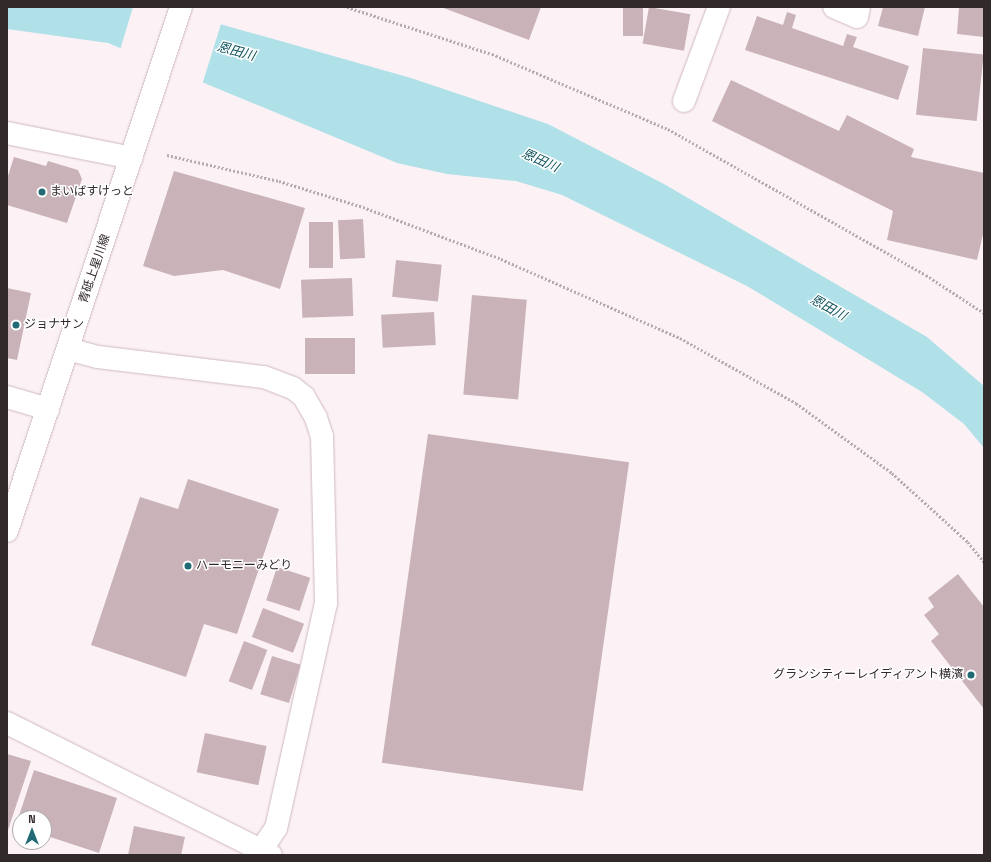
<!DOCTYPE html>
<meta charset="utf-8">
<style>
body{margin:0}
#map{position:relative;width:991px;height:862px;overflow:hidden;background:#fcf2f5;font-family:"Space Grotesk","Noto Sans JP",sans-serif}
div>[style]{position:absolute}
.water>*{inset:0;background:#b0e0e8}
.pier>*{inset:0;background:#fcf2f5}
.building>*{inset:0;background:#c9b2b8;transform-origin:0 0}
.path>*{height:2.5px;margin-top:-1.25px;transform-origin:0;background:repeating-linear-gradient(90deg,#b5acae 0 2px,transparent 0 4px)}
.roads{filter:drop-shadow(0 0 1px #d0b9bf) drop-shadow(0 0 1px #d0b9bf)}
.minor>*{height:22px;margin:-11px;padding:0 11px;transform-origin:11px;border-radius:11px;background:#fff}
.major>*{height:22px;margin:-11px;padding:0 11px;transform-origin:11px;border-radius:11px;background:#fff}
.dots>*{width:11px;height:11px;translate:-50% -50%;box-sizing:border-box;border:2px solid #fff;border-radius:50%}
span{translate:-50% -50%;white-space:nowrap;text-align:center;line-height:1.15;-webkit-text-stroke:3px #fff;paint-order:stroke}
.poi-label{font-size:12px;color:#32292b}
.left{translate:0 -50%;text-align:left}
.right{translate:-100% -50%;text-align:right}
.street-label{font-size:12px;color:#32292b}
.water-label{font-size:13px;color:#0d515b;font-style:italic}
.frame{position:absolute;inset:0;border:8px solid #32292b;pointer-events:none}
.north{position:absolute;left:12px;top:810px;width:40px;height:40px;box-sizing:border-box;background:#fff;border:1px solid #ada9aa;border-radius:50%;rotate:0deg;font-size:11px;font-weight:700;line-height:16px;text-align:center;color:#32292b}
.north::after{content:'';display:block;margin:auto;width:14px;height:18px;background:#206975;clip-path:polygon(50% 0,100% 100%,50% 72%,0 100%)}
</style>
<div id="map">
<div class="water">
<div style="clip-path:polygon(7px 7px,160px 7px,411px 78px,548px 124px,664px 184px,927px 337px,984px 386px,984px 448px,964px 424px,922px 392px,747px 286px,562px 195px,516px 181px,447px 174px,397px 163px,108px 43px,7px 29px)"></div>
</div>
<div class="pier">
<div style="clip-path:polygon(133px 7px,167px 7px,221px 24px,202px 85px,120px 50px)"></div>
</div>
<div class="building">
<div style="clip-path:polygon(441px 7px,541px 7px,529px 40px)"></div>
<div style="left:623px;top:7px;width:20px;height:29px"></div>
<div style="left:649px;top:7px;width:42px;height:37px;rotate:10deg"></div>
<div style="clip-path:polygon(883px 7px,925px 7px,918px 36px,878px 26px)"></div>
<div style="clip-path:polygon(959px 7px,984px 7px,984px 37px,957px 34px)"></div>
<div style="clip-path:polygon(787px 12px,796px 15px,792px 28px,843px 46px,847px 34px,857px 37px,853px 47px,909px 66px,898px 100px,745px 50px,757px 16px,783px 25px)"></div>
<div style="left:923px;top:48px;width:61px;height:67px;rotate:6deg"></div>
<div style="clip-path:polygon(731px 80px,839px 131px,847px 115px,914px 149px,911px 157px,984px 173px,984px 230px,977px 260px,887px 240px,893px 211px,712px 121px)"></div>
<div style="clip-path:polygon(14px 157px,46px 166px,48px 161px,78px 170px,82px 179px,67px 223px,7px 205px,7px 179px)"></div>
<div style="clip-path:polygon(174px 171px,305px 208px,280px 289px,223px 270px,174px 276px,143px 266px)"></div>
<div style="left:363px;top:219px;width:39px;height:25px;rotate:87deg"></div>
<div style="left:309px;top:222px;width:24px;height:46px"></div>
<div style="left:396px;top:260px;width:46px;height:37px;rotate:6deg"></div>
<div style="left:352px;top:278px;width:38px;height:51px;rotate:88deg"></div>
<div style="clip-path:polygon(7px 288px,31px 293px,17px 360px,7px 358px)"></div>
<div style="left:472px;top:295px;width:55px;height:100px;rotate:5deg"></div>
<div style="left:434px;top:312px;width:33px;height:53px;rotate:87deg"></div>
<div style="left:305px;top:338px;width:50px;height:36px"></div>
<div style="left:428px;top:434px;width:203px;height:332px;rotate:8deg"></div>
<div style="clip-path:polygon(188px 479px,279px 509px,237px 634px,204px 624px,186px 677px,91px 645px,140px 497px,178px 509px)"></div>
<div style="left:277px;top:567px;width:35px;height:35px;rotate:18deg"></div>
<div style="clip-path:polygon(958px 574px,984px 607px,984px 709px,931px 641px,939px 634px,924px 615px,934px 607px,928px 598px)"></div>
<div style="left:263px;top:608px;width:44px;height:31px;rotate:21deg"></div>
<div style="left:244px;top:641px;width:25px;height:43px;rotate:21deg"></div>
<div style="left:272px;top:656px;width:30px;height:40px;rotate:17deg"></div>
<div style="left:205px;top:733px;width:63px;height:40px;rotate:12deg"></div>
<div style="clip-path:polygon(7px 754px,31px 761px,7px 833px)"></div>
<div style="clip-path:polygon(34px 770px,117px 798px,99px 853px,44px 835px,44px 818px,20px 818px,20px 827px,16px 825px)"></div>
<div style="clip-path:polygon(134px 826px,185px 837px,181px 855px,128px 855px)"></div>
</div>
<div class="path">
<div style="left:347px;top:7px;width:152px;rotate:18deg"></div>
<div style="left:492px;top:54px;width:191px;rotate:23.1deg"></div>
<div style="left:668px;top:129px;width:296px;rotate:29.5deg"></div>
<div style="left:926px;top:275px;width:69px;rotate:33.2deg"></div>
<div style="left:167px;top:155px;width:115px;rotate:13.1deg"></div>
<div style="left:279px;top:181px;width:88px;rotate:17.2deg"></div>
<div style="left:363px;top:207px;width:147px;rotate:20.6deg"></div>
<div style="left:501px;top:259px;width:196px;rotate:23.8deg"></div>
<div style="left:680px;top:338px;width:133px;rotate:29.3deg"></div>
<div style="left:796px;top:403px;width:119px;rotate:36.1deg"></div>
<div style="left:892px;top:473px;width:103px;rotate:42.2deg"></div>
<div style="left:968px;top:542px;width:26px;rotate:51deg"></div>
</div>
<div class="roads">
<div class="minor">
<div style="left:834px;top:7px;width:25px;rotate:23deg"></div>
<div style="left:857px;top:17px;width:10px;rotate:-79deg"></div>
<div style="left:684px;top:101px;width:100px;rotate:-69.6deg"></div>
<div style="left:7px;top:133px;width:127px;rotate:11.3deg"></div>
<div style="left:68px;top:349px;width:31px;rotate:15deg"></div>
<div style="left:98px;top:357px;width:167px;rotate:6.9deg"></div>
<div style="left:264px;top:377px;width:31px;rotate:21deg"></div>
<div style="left:293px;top:388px;width:14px;rotate:39deg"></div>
<div style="left:304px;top:397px;width:24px;rotate:60deg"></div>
<div style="left:316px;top:418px;width:19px;rotate:72deg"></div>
<div style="left:322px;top:436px;width:167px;rotate:88.6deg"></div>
<div style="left:326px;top:603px;width:230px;rotate:102.5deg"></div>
<div style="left:276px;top:828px;width:27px;rotate:124deg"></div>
<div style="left:7px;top:397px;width:43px;rotate:16.3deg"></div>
<div style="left:7px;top:723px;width:295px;rotate:26.6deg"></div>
</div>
<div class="major">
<div style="left:7px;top:531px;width:552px;rotate:-71.63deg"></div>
</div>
</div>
<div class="dots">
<div style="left:42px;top:192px;background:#206975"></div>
<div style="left:16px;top:325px;background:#206975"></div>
<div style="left:188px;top:566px;background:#206975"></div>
<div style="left:971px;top:675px;background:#206975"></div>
</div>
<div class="poi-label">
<span class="left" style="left:50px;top:192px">まいばすけっと</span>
<span class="left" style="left:24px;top:325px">ジョナサン</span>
<span class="left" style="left:196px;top:566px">ハーモニーみどり</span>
<span class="right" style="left:963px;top:675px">グランシティーレイディアント横濱</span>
</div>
<div class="street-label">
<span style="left:95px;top:269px;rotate:-71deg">青砥上星川線</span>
</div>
<div class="water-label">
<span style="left:236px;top:52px;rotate:15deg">恩田川</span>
<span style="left:540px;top:161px;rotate:24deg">恩田川</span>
<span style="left:828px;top:308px;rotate:29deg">恩田川</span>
</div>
<div class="frame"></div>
<div class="north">N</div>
</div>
